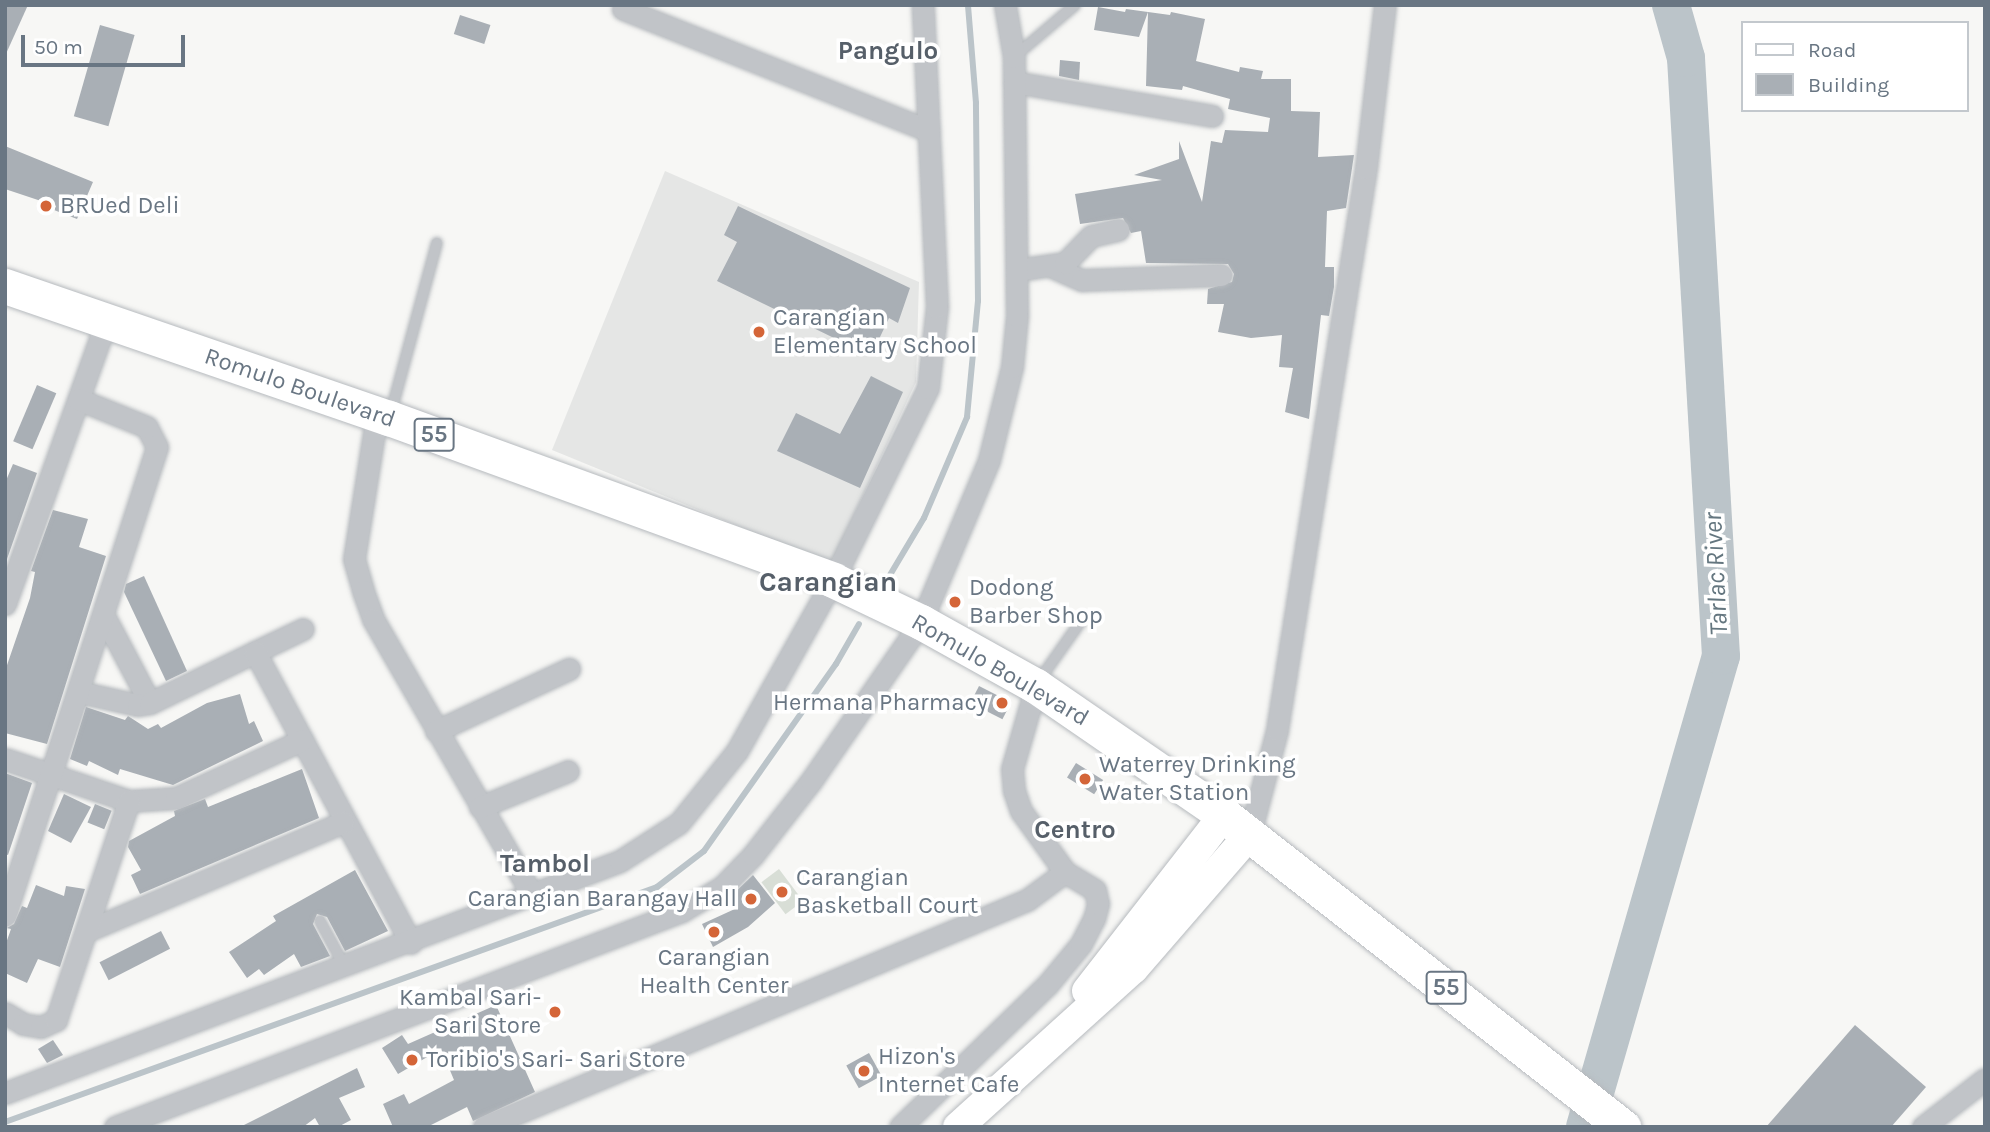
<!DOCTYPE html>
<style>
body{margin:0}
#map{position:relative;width:1990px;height:1132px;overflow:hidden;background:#f7f7f5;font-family:Karla,sans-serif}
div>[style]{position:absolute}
.built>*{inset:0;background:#e5e6e5}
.green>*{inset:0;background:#d8ded6;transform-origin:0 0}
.stream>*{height:6px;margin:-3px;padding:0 3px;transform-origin:3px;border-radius:3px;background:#bbc4c9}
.river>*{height:38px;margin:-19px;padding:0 19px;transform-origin:19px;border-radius:19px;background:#bbc4c9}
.building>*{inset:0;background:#a9afb5;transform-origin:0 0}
.roads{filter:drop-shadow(0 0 2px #b6babe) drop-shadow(0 0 2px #b6babe)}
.service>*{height:10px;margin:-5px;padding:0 5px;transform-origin:5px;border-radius:5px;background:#c1c4c8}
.minor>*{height:21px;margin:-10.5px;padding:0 10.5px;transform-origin:10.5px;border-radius:10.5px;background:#c1c4c8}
.secondary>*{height:30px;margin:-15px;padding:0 15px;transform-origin:15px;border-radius:15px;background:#fff}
.trunk>*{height:35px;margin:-17.5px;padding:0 17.5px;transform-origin:17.5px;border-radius:17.5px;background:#fff}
.dots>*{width:19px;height:19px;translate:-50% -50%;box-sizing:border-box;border:4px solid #fff;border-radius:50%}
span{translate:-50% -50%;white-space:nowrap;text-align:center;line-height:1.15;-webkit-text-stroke:7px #fff;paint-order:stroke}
.shield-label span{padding:2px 5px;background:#fff;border:2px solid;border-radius:5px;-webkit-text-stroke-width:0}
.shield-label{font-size:23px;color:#697683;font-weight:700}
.poi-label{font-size:24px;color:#697683}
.left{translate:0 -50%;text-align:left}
.right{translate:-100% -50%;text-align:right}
.street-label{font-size:24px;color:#697683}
.neighbourhood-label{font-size:26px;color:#565f69;font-weight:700}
.water-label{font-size:26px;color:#64767f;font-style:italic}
.quarter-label{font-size:28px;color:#565f69;font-weight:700}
.frame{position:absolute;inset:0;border:7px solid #697683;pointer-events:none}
.legend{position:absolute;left:1741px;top:21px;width:228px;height:91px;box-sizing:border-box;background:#fff;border:2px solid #c3c8cd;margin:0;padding:9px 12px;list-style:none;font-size:21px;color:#697683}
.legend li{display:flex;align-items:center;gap:14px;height:35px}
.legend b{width:35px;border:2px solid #c3c8cd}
.scale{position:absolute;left:21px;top:35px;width:164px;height:32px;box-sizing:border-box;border:4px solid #697683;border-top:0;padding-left:9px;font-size:21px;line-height:24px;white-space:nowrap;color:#697683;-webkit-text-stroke:5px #fff;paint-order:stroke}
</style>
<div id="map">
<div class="built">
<div style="clip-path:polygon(665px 171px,919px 282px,916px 382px,831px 564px,552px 450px)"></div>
</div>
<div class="green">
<div style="left:779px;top:869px;width:40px;height:22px;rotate:53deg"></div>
</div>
<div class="stream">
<div style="left:884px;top:585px;width:78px;rotate:-59.2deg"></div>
<div style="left:924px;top:518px;width:110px;rotate:-66.9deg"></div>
<div style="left:967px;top:417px;width:117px;rotate:-84.6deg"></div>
<div style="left:978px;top:301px;width:198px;rotate:-90.6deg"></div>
<div style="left:976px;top:103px;width:98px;rotate:-94.7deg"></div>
<div style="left:5px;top:1122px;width:693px;rotate:-19.82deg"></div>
<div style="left:657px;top:887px;width:59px;rotate:-37.5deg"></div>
<div style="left:704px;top:851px;width:229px;rotate:-54.8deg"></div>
<div style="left:836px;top:664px;width:46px;rotate:-60.1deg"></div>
</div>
<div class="river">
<div style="left:1585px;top:1127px;width:490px;rotate:-73.9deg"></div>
<div style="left:1721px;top:656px;width:599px;rotate:-93.35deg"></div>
<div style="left:1686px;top:58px;width:55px;rotate:-105.8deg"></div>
</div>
<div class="building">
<div style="clip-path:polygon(5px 5px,28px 5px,5px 56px)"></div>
<div style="clip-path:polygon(1098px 7px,1125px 12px,1126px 9px,1170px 15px,1171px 12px,1205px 19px,1196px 61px,1239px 72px,1240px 67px,1263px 71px,1261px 79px,1291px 79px,1291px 111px,1320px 112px,1318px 157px,1354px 155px,1346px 208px,1327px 211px,1325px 267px,1334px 267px,1334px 287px,1329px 316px,1321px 315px,1309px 419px,1285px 412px,1293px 368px,1279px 367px,1282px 335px,1251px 338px,1218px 332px,1224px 304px,1207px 304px,1208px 289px,1232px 282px,1234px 274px,1228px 264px,1146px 263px,1141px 231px,1131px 233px,1123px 218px,1080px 224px,1075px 194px,1162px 180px,1134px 175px,1179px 159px,1179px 141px,1202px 202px,1211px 141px,1222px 143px,1225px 130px,1268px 132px,1270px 118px,1228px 109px,1230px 99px,1183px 86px,1182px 90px,1146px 86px,1148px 12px,1139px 37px,1094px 30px)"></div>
<div style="left:460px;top:15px;width:32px;height:20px;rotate:18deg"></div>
<div style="left:100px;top:25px;width:36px;height:95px;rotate:16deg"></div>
<div style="clip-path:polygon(1060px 60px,1080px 62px,1079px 80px,1059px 76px)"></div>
<div style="clip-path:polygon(5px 146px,93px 182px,77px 219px,54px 210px,56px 206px,5px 189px)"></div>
<div style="clip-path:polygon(738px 206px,910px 288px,898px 323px,889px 318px,871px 356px,717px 281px,737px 242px,724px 235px)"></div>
<div style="clip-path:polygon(871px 376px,903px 392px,860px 488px,777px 451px,796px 413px,840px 434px)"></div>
<div style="left:37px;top:385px;width:21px;height:61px;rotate:23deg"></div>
<div style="clip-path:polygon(13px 464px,37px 473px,6px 562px,5px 483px)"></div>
<div style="clip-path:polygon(53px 510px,88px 519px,79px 547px,106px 556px,47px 744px,5px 733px,5px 671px,30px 598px,35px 572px,31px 571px)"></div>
<div style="clip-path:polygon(144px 576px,187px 671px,166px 681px,124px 592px,126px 584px)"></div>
<div style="left:979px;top:686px;width:36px;height:19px;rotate:27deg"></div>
<div style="clip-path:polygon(240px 694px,249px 724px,254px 721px,263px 741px,173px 785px,120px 769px,118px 775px,89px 761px,87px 766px,70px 759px,86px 707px,125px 720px,128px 716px,148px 729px,158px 724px,161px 728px,207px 703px)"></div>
<div style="left:1076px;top:763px;width:32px;height:17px;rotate:32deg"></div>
<div style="clip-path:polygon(302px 769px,319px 818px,140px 894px,131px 875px,141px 870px,128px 847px,129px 841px,175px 816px,174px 811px,205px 799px,208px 807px)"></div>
<div style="clip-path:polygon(5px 773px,32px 783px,8px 855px,5px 854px)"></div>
<div style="clip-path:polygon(64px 794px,91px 807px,71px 843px,48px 831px)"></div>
<div style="left:95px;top:804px;width:18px;height:20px;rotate:22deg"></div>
<div style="clip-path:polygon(355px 870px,388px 931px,345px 951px,327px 917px,317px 914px,313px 924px,330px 956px,301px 967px,294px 954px,264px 975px,259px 969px,247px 978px,229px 952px,276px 921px,273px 916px)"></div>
<div style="clip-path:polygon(753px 875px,775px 903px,748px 927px,713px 947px,702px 924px,737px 908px,729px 898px)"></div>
<div style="clip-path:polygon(36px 885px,64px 896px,66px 886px,85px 889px,60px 967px,38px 959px,27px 983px,5px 973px,5px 946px,11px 929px,7px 928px,14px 924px,22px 906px,27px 908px)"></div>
<div style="left:161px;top:931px;width:20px;height:69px;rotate:63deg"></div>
<div style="clip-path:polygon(496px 1005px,535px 1092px,473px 1121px,467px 1107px,427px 1127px,393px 1127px,383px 1104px,404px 1094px,409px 1104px,454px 1080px,441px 1049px,398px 1074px,382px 1048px,402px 1035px,408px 1044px)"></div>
<div style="clip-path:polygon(1855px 1025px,1926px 1087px,1891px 1127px,1766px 1127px)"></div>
<div style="clip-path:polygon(53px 1040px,63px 1055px,47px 1063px,38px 1049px)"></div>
<div style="left:869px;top:1053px;width:26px;height:26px;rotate:61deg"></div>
<div style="clip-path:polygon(357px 1068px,365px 1087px,339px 1098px,351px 1120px,338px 1127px,320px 1127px,315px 1118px,303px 1127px,240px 1127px)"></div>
</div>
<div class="roads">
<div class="service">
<div style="left:1014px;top:57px;width:80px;rotate:-40.4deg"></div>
<div style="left:391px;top:412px;width:175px;rotate:-74.8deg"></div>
<div style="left:1038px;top:682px;width:75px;rotate:-54.8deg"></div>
<div style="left:320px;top:921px;width:52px;rotate:61.5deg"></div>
</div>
<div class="minor">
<div style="left:623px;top:9px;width:329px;rotate:21.7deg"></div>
<div style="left:1014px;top:82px;width:201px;rotate:9.7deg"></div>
<div style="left:1050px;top:266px;width:35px;rotate:24deg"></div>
<div style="left:1082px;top:280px;width:139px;rotate:-2.1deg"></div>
<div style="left:1017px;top:270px;width:49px;rotate:-8.3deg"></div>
<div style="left:1065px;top:263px;width:37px;rotate:-46deg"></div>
<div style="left:1091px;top:236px;width:28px;rotate:-13deg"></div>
<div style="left:377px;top:414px;width:147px;rotate:99deg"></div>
<div style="left:354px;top:559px;width:33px;rotate:74deg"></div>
<div style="left:363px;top:591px;width:30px;rotate:70deg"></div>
<div style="left:373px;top:619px;width:316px;rotate:60deg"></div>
<div style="left:5px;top:604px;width:300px;rotate:-70.3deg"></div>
<div style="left:104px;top:616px;width:98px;rotate:62.1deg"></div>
<div style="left:255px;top:652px;width:53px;rotate:-25.6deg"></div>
<div style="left:79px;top:692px;width:60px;rotate:12.4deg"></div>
<div style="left:138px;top:705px;width:12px;rotate:-9deg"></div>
<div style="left:150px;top:703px;width:117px;rotate:-25.9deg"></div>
<div style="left:255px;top:652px;width:330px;rotate:61.8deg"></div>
<div style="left:436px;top:731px;width:147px;rotate:-25deg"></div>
<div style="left:5px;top:759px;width:131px;rotate:18.7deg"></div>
<div style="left:129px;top:801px;width:47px;rotate:-3.7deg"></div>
<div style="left:176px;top:798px;width:139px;rotate:-24.7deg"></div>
<div style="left:480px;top:807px;width:95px;rotate:-22.2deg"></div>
<div style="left:1250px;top:834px;width:107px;rotate:-75.4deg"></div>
<div style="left:1277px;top:730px;width:569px;rotate:-81deg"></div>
<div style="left:1366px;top:168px;width:164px;rotate:-83.4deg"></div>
<div style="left:5px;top:915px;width:492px;rotate:-72deg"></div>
<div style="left:157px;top:447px;width:22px;rotate:-117deg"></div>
<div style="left:147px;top:427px;width:74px;rotate:-157.9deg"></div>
<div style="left:89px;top:930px;width:276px;rotate:-23deg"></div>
<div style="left:5px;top:1013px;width:21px;rotate:31deg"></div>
<div style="left:23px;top:1024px;width:18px;rotate:9deg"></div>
<div style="left:41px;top:1027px;width:17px;rotate:-25deg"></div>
<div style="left:56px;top:1020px;width:231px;rotate:-71.6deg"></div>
<div style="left:5px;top:1093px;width:657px;rotate:-20.67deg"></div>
<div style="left:620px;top:861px;width:70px;rotate:-32.8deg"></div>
<div style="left:679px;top:823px;width:92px;rotate:-51.1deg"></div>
<div style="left:737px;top:751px;width:196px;rotate:-60.7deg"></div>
<div style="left:833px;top:580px;width:214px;rotate:-63.7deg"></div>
<div style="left:928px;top:388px;width:81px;rotate:-83.7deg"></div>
<div style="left:937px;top:307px;width:302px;rotate:-92.7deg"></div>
<div style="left:115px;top:1127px;width:607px;rotate:-20.85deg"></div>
<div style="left:682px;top:911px;width:47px;rotate:-31deg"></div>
<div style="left:722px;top:887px;width:45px;rotate:-45.9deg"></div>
<div style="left:753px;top:855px;width:94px;rotate:-51.9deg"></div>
<div style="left:811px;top:781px;width:193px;rotate:-55.3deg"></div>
<div style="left:921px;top:622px;width:176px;rotate:-67.2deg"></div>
<div style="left:989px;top:460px;width:96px;rotate:-76.1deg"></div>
<div style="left:1012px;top:367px;width:51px;rotate:-84.4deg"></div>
<div style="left:1017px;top:316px;width:259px;rotate:-90.7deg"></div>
<div style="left:1014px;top:57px;width:53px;rotate:-99.8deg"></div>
<div style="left:484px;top:1127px;width:589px;rotate:-22.69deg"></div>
<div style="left:1027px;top:900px;width:47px;rotate:-36.4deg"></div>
<div style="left:900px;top:1127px;width:206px;rotate:-44deg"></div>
<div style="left:1048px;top:984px;width:52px;rotate:-50.5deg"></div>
<div style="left:1081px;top:944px;width:28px;rotate:-63deg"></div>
<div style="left:1094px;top:919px;width:16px;rotate:-75deg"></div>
<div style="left:1098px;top:904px;width:14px;rotate:-102deg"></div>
<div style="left:1095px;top:890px;width:35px;rotate:-149deg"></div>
<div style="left:1065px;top:872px;width:75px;rotate:-125.8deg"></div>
<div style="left:1021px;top:811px;width:21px;rotate:-109deg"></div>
<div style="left:1014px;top:791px;width:22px;rotate:-95deg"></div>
<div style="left:1012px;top:769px;width:86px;rotate:-73.9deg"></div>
<div style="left:1923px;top:1127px;width:78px;rotate:-37.7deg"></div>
</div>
<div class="secondary">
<div style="left:1087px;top:991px;width:223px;rotate:-52.1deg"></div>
<div style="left:958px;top:1127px;width:236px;rotate:-42.1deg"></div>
<div style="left:1133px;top:969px;width:179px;rotate:-49.1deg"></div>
</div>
<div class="trunk">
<div style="left:5px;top:286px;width:406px;rotate:19deg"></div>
<div style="left:389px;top:418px;width:473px;rotate:20deg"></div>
<div style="left:833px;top:580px;width:98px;rotate:25.5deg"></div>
<div style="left:921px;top:622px;width:132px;rotate:29.1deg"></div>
<div style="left:1036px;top:686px;width:228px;rotate:34.5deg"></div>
<div style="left:1224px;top:815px;width:507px;rotate:38.02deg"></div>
</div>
</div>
<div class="dots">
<div style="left:46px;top:206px;background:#d46538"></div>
<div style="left:759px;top:332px;background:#d46538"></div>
<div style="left:955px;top:602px;background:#d46538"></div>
<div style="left:1002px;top:703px;background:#d46538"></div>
<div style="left:1085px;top:779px;background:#d46538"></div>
<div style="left:782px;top:892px;background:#d46538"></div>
<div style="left:751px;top:899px;background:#d46538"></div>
<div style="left:714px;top:932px;background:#d46538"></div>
<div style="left:555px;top:1012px;background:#d46538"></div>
<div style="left:412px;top:1060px;background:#d46538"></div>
<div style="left:864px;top:1071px;background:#d46538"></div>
</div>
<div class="shield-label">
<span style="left:434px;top:435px">55</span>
<span style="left:1446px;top:988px">55</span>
</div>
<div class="poi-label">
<span class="left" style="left:60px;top:206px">BRUed Deli</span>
<span class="left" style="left:773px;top:332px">Carangian<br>Elementary School</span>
<span class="left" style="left:969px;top:602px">Dodong<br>Barber Shop</span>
<span class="right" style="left:988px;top:703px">Hermana Pharmacy</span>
<span class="left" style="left:1099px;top:779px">Waterrey Drinking<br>Water Station</span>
<span class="left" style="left:796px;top:892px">Carangian<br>Basketball Court</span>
<span class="right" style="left:737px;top:899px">Carangian Barangay Hall</span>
<span style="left:714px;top:972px">Carangian<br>Health Center</span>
<span class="right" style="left:541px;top:1012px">Kambal Sari-<br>Sari Store</span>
<span class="left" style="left:878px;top:1071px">Hizon's<br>Internet Cafe</span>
<span class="left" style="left:426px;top:1060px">Toribio's Sari- Sari Store</span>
</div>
<div class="street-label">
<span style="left:300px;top:388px;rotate:19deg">Romulo Boulevard</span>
<span style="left:1000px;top:670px;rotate:30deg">Romulo Boulevard</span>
</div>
<div class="neighbourhood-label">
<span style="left:888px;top:51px">Pangulo</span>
<span style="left:1075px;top:830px">Centro</span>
<span style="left:545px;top:864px">Tambol</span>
</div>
<div class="water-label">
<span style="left:1716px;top:574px;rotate:-93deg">Tarlac River</span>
</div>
<div class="quarter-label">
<span style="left:828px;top:582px">Carangian</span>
</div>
<div class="frame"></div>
<ul class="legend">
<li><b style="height:9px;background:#fff"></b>Road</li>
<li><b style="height:19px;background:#a9afb5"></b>Building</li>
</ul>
<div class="scale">50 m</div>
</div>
